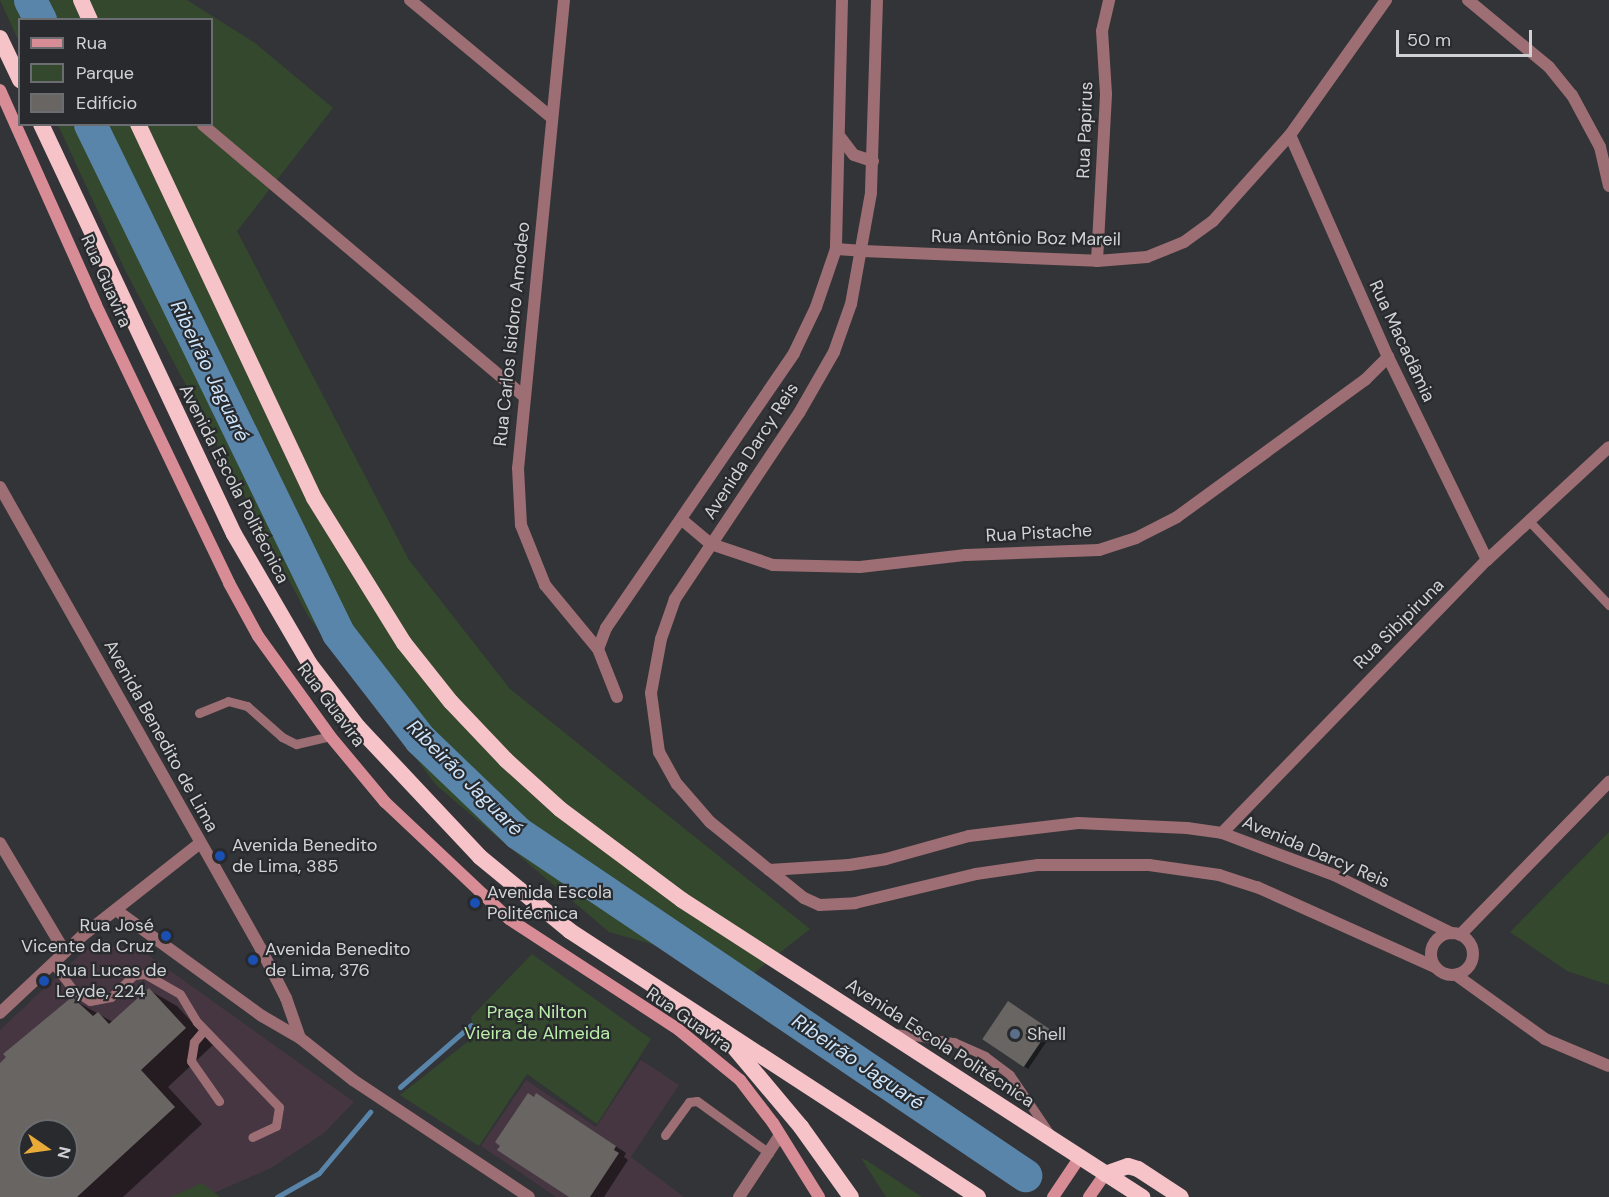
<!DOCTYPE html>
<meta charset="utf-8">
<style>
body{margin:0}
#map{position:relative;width:1609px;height:1197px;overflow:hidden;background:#323437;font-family:"DM Sans",sans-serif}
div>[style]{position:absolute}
.medical>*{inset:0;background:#463641}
.green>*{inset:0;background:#34482d}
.shadow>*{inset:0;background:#0007}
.stream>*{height:5px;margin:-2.5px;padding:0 2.5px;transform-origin:2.5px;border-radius:2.5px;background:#5a85ab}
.river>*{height:33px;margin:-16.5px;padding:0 16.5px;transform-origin:16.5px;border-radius:16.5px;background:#5a85ab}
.building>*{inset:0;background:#686563;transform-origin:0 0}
.service>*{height:9px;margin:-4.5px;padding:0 4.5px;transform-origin:4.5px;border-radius:4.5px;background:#9d6e73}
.minor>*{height:12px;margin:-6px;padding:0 6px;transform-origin:6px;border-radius:6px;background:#9d6e73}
.tertiary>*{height:12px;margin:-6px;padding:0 6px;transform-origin:6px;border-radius:6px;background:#9d6e73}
.tertiary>.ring{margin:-6px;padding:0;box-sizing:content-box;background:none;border:12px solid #9d6e73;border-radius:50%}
.secondary>*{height:12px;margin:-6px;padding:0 6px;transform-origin:6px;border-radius:6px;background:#d88d96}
.trunk>*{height:16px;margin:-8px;padding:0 8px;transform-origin:8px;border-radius:8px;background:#f6c3c8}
.dots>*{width:16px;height:16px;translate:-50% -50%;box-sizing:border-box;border:3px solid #282a2d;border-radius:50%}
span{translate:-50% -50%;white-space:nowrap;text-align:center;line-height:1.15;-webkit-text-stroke:4.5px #282a2d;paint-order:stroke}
.street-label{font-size:18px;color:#d1d2d4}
.poi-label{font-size:18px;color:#d1d2d4}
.left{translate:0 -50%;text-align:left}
.right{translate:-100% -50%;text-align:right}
.park-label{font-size:18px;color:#bbeea9}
.water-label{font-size:20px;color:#cde6fe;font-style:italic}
.legend{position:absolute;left:18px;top:18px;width:195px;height:108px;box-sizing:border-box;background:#282a2d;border:2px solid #6c6d70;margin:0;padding:8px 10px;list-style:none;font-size:18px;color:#d1d2d4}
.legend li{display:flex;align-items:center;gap:12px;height:30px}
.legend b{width:30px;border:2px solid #6c6d70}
.north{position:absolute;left:18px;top:1119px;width:60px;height:60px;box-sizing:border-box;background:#282a2d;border:2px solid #6c6d70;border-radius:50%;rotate:103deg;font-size:16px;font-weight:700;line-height:24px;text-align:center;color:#d1d2d4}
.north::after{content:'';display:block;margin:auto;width:21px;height:27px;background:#e9ab38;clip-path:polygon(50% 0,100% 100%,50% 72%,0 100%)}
.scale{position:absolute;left:1396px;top:30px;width:136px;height:27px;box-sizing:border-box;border:3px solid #d1d2d4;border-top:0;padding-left:8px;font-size:18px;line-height:21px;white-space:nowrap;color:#d1d2d4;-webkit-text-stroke:4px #282a2d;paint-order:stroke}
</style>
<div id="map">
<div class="medical">
<div style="clip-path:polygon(evenodd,134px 945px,354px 1102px,324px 1133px,271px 1168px,205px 1197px,0 1197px,0 1030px,86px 949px,134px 945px,30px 1131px,66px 1131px,66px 1167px,30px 1167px,30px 1131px)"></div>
<div style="clip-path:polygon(641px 1060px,679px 1085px,631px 1157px,684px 1197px,556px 1197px,481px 1146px,526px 1080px,596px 1127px)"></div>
</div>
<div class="green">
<div style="clip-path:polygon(0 0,187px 0,255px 43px,333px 108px,237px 231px,409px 560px,510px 689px,810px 929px,754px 973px,609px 932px,436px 785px,308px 616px,125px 270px,58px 125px,212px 124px,212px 20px,20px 20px,19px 42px)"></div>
<div style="clip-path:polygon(1609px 832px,1609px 985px,1567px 971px,1510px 932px)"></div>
<div style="clip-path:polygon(532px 954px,651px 1039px,597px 1124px,527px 1074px,479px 1146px,400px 1095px,475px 1036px,471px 1017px)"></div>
<div style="clip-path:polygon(861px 1158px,866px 1160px,922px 1197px,886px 1197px)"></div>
<div style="clip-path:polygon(202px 1183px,220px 1197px,170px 1197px)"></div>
</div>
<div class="shadow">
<div style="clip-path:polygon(evenodd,149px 990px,177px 1006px,213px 1045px,168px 1087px,202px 1124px,123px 1197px,0 1197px,0 1065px,72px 999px,113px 1022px,149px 990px,30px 1131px,66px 1131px,66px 1167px,30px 1167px,30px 1131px)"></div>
<div style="clip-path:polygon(1013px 1005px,1053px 1032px,1028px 1069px,1024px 1066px)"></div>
<div style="clip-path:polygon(534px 1098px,547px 1101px,626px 1153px,624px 1157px,628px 1160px,604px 1197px,569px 1197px)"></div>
</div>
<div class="stream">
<div style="left:400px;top:1087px;width:94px;rotate:-41.1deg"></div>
<div style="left:277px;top:1197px;width:48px;rotate:-29.7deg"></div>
<div style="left:319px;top:1173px;width:80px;rotate:-50.1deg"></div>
</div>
<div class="river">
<div style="left:30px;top:0;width:22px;rotate:63deg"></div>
<div style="left:90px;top:124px;width:566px;rotate:64.02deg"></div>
<div style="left:338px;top:633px;width:134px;rotate:52.3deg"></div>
<div style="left:420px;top:739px;width:136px;rotate:43.8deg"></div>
<div style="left:518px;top:833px;width:612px;rotate:34deg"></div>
</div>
<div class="building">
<div style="clip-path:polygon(evenodd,149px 988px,186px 1028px,141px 1070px,175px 1107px,77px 1197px,0 1197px,0 1063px,6px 1057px,3px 1054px,72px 997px,93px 1016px,98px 1012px,109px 1024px,149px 988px,30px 1131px,66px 1131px,66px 1167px,30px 1167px,30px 1131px)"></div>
<div style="left:1008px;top:1001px;width:50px;height:46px;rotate:34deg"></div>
<div style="clip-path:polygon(528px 1093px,534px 1097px,536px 1093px,616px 1146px,614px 1150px,619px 1153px,590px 1197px,569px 1197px,497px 1150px,500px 1146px,495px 1142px)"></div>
</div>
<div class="service">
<div style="left:1530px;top:522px;width:115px;rotate:46.4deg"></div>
<div style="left:199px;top:713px;width:31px;rotate:-22deg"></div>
<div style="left:228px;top:701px;width:20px;rotate:15deg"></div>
<div style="left:247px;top:706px;width:47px;rotate:41.5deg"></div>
<div style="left:282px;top:737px;width:16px;rotate:27deg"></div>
<div style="left:296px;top:744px;width:35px;rotate:-13deg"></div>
<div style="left:53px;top:964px;width:33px;rotate:52deg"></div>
<div style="left:73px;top:990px;width:20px;rotate:33deg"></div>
<div style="left:90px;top:1001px;width:21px;rotate:-11deg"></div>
<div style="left:111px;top:997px;width:32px;rotate:-44deg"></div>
<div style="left:134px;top:975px;width:11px;rotate:-5deg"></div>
<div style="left:145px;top:974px;width:40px;rotate:29.7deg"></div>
<div style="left:180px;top:994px;width:33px;rotate:59deg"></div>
<div style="left:197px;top:1022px;width:118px;rotate:46deg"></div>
<div style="left:279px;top:1107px;width:19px;rotate:99deg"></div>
<div style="left:276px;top:1126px;width:26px;rotate:155deg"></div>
<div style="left:204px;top:1030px;width:16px;rotate:130deg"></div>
<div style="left:194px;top:1042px;width:19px;rotate:99deg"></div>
<div style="left:191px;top:1061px;width:49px;rotate:55deg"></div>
<div style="left:895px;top:1033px;width:60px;rotate:8.7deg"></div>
<div style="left:954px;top:1042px;width:34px;rotate:24deg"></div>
<div style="left:985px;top:1056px;width:31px;rotate:37deg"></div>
<div style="left:1010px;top:1075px;width:71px;rotate:55.9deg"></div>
<div style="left:665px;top:1135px;width:41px;rotate:-54deg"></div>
<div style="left:689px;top:1102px;width:8px;rotate:-7deg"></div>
<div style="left:697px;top:1101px;width:89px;rotate:35.8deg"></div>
</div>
<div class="minor">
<div style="left:410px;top:0;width:183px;rotate:39.7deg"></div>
<div style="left:564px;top:0;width:470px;rotate:95.6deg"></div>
<div style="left:518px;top:468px;width:57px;rotate:87deg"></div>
<div style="left:521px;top:525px;width:65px;rotate:68.2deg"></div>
<div style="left:545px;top:585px;width:83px;rotate:50.4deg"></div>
<div style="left:1468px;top:0;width:105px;rotate:39.6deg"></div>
<div style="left:1549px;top:67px;width:36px;rotate:51deg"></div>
<div style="left:1572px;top:95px;width:59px;rotate:61.7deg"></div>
<div style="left:1600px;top:147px;width:40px;rotate:77deg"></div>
<div style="left:203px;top:125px;width:420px;rotate:40.2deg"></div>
<div style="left:1290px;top:135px;width:243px;rotate:66.2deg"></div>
<div style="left:1388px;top:357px;width:226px;rotate:64deg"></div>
<div style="left:863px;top:251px;width:234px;rotate:2.4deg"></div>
<div style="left:1097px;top:261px;width:50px;rotate:-4.6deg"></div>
<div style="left:1147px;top:257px;width:40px;rotate:-22deg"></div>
<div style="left:1184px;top:242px;width:36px;rotate:-36deg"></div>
<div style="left:1213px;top:221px;width:115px;rotate:-48.2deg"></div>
<div style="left:1290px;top:135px;width:166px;rotate:-54.6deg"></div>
<div style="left:1097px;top:261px;width:167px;rotate:-86.9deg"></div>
<div style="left:1106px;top:94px;width:63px;rotate:-93.6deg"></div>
<div style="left:1102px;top:31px;width:32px;rotate:-77deg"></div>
<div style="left:0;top:487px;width:531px;rotate:60.54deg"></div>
<div style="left:261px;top:949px;width:55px;rotate:63deg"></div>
<div style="left:286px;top:998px;width:42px;rotate:70.7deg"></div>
<div style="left:681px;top:519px;width:39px;rotate:40deg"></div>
<div style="left:711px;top:544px;width:65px;rotate:18.7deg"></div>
<div style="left:773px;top:565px;width:87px;rotate:1.3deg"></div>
<div style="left:860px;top:567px;width:107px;rotate:-6.5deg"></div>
<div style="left:966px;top:555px;width:133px;rotate:-2.2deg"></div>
<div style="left:1099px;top:550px;width:39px;rotate:-18deg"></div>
<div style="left:1136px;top:538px;width:46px;rotate:-27.1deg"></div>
<div style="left:1177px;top:517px;width:233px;rotate:-36.1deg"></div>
<div style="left:1365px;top:380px;width:33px;rotate:-45deg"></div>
<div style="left:617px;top:697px;width:52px;rotate:-111.6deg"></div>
<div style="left:598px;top:649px;width:22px;rotate:-69deg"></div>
<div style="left:606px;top:628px;width:333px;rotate:-55.6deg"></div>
<div style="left:794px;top:353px;width:51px;rotate:-64.4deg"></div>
<div style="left:816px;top:307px;width:61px;rotate:-71deg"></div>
<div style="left:1222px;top:833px;width:380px;rotate:-45.9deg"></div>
<div style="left:1487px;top:560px;width:166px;rotate:-42.8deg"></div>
<div style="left:0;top:843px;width:127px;rotate:59.2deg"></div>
<div style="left:116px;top:910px;width:180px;rotate:36deg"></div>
<div style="left:262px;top:1016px;width:44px;rotate:30.1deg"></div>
<div style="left:300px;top:1038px;width:68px;rotate:38.4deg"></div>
<div style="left:353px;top:1080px;width:211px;rotate:33.6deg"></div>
<div style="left:1460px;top:935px;width:214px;rotate:-45.8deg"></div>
<div style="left:0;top:1013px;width:112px;rotate:-43.2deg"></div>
<div style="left:82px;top:936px;width:150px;rotate:-38.2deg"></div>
<div style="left:739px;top:1197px;width:74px;rotate:-56.5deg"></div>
</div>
<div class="tertiary">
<div style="left:842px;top:0;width:249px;rotate:91.4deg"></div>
<div style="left:836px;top:249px;width:27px;rotate:4deg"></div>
<div style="left:877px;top:0;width:193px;rotate:91.8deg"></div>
<div style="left:871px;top:193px;width:113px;rotate:100.2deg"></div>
<div style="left:851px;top:304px;width:51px;rotate:109.5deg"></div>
<div style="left:834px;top:352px;width:70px;rotate:119.8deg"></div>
<div style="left:799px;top:413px;width:224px;rotate:123.7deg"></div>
<div style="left:675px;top:599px;width:42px;rotate:109.3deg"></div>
<div style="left:661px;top:639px;width:55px;rotate:100.5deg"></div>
<div style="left:651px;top:693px;width:60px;rotate:82.3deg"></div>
<div style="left:659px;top:752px;width:37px;rotate:61deg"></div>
<div style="left:677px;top:784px;width:50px;rotate:49deg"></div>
<div style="left:710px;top:822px;width:121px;rotate:39deg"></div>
<div style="left:804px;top:898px;width:17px;rotate:24deg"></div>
<div style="left:820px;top:905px;width:35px;rotate:-3deg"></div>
<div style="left:855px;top:903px;width:124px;rotate:-13.5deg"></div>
<div style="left:976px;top:874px;width:63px;rotate:-8.3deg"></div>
<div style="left:1038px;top:865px;width:111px"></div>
<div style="left:1149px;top:865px;width:71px;rotate:8.1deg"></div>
<div style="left:1219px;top:875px;width:40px;rotate:18deg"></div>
<div style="left:1257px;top:887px;width:195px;rotate:24.2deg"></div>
<div style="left:841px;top:138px;width:21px;rotate:53deg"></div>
<div style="left:854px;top:155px;width:20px;rotate:18deg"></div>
<div style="left:769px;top:870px;width:80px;rotate:-3.6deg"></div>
<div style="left:849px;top:865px;width:37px;rotate:-9deg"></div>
<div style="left:886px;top:859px;width:86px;rotate:-15.5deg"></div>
<div style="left:969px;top:836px;width:110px;rotate:-6.8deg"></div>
<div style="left:1078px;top:823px;width:109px;rotate:2.6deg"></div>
<div style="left:1187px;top:828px;width:35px;rotate:8deg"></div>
<div style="left:1222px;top:833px;width:120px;rotate:20.6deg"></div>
<div style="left:1334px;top:875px;width:131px;rotate:26.4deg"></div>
<div class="ring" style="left:1431px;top:933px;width:30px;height:30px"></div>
<div style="left:1456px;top:975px;width:110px;rotate:35.7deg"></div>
<div style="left:1545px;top:1039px;width:69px;rotate:22.9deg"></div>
</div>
<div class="secondary">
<div style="left:0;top:90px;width:235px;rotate:65.9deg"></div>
<div style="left:96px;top:305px;width:308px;rotate:64.4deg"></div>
<div style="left:229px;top:583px;width:60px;rotate:61.3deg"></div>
<div style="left:258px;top:636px;width:123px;rotate:54.2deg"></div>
<div style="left:330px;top:736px;width:86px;rotate:50.2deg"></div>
<div style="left:385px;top:802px;width:170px;rotate:43.3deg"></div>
<div style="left:509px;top:919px;width:203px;rotate:33.1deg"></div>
<div style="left:679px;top:1030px;width:79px;rotate:39.3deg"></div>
<div style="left:740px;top:1080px;width:54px;rotate:52.5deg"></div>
<div style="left:773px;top:1123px;width:87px;rotate:58.1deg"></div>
<div style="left:1053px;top:1197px;width:48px;rotate:-56deg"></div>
<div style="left:1089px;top:1197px;width:28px;rotate:-55deg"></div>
</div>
<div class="trunk">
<div style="left:81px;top:0;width:22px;rotate:66deg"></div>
<div style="left:0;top:38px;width:47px;rotate:64.5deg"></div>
<div style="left:41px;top:124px;width:453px;rotate:64.8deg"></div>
<div style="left:234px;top:534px;width:149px;rotate:59.8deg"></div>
<div style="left:309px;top:663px;width:81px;rotate:52.6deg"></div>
<div style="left:358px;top:727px;width:178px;rotate:46.8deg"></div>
<div style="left:480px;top:857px;width:117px;rotate:39.4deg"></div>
<div style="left:570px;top:931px;width:487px;rotate:33.1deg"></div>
<div style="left:138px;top:124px;width:413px;rotate:64.8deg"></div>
<div style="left:314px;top:498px;width:171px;rotate:58.2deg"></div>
<div style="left:404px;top:643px;width:75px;rotate:51.5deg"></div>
<div style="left:451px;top:702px;width:80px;rotate:46.5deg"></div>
<div style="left:506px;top:760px;width:73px;rotate:42.2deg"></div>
<div style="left:560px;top:809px;width:152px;rotate:36.7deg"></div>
<div style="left:682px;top:900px;width:548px;rotate:32.85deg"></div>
<div style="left:733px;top:1046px;width:106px;rotate:50deg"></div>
<div style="left:801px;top:1127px;width:86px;rotate:54.5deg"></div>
<div style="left:1105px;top:1174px;width:24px;rotate:-19deg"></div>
<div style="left:1128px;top:1166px;width:10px;rotate:17deg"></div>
<div style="left:1138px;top:1169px;width:51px;rotate:33.1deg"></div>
</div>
<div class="dots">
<div style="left:220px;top:856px;background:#1a4fb4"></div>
<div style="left:475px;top:903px;background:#1a4fb4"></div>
<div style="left:166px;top:936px;background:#1a4fb4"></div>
<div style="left:253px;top:960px;background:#1a4fb4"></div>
<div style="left:44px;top:981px;background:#1a4fb4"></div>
<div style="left:1015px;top:1034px;background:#5c6f8a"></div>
</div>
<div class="street-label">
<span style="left:1085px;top:130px;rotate:-88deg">Rua Papirus</span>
<span style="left:1026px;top:238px;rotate:1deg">Rua Antônio Boz Mareil</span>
<span style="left:106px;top:281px;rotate:66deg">Rua Guavira</span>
<span style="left:512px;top:334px;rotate:-84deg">Rua Carlos Isidoro Amodeo</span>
<span style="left:1402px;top:341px;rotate:65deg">Rua Macadâmia</span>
<span style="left:751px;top:451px;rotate:-57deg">Avenida Darcy Reis</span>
<span style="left:234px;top:484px;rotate:63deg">Avenida Escola Politécnica</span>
<span style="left:1039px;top:533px;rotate:-3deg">Rua Pistache</span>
<span style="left:1399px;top:624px;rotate:-45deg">Rua Sibipiruna</span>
<span style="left:331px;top:705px;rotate:53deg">Rua Guavira</span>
<span style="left:161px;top:736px;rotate:61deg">Avenida Benedito de Lima</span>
<span style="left:1316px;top:852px;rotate:23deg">Avenida Darcy Reis</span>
<span style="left:689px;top:1020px;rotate:35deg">Rua Guavira</span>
<span style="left:940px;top:1043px;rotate:33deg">Avenida Escola Politécnica</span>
</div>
<div class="poi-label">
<span class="left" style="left:232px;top:856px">Avenida Benedito<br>de Lima, 385</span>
<span class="left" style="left:487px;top:903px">Avenida Escola<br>Politécnica</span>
<span class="right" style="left:154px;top:936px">Rua José<br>Vicente da Cruz</span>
<span class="left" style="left:265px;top:960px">Avenida Benedito<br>de Lima, 376</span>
<span class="left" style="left:56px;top:981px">Rua Lucas de<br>Leyde, 224</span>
<span class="left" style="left:1027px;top:1034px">Shell</span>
</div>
<div class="park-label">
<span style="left:537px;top:1023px">Praça Nilton<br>Vieira de Almeida</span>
</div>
<div class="water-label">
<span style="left:210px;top:371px;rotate:64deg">Ribeirão Jaguaré</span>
<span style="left:465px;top:778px;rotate:45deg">Ribeirão Jaguaré</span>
<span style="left:858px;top:1062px;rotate:34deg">Ribeirão Jaguaré</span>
</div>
<ul class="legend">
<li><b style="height:8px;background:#d88d96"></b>Rua</li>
<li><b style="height:16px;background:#34482d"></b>Parque</li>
<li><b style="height:16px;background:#686563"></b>Edifício</li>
</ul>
<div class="north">N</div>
<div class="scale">50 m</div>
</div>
